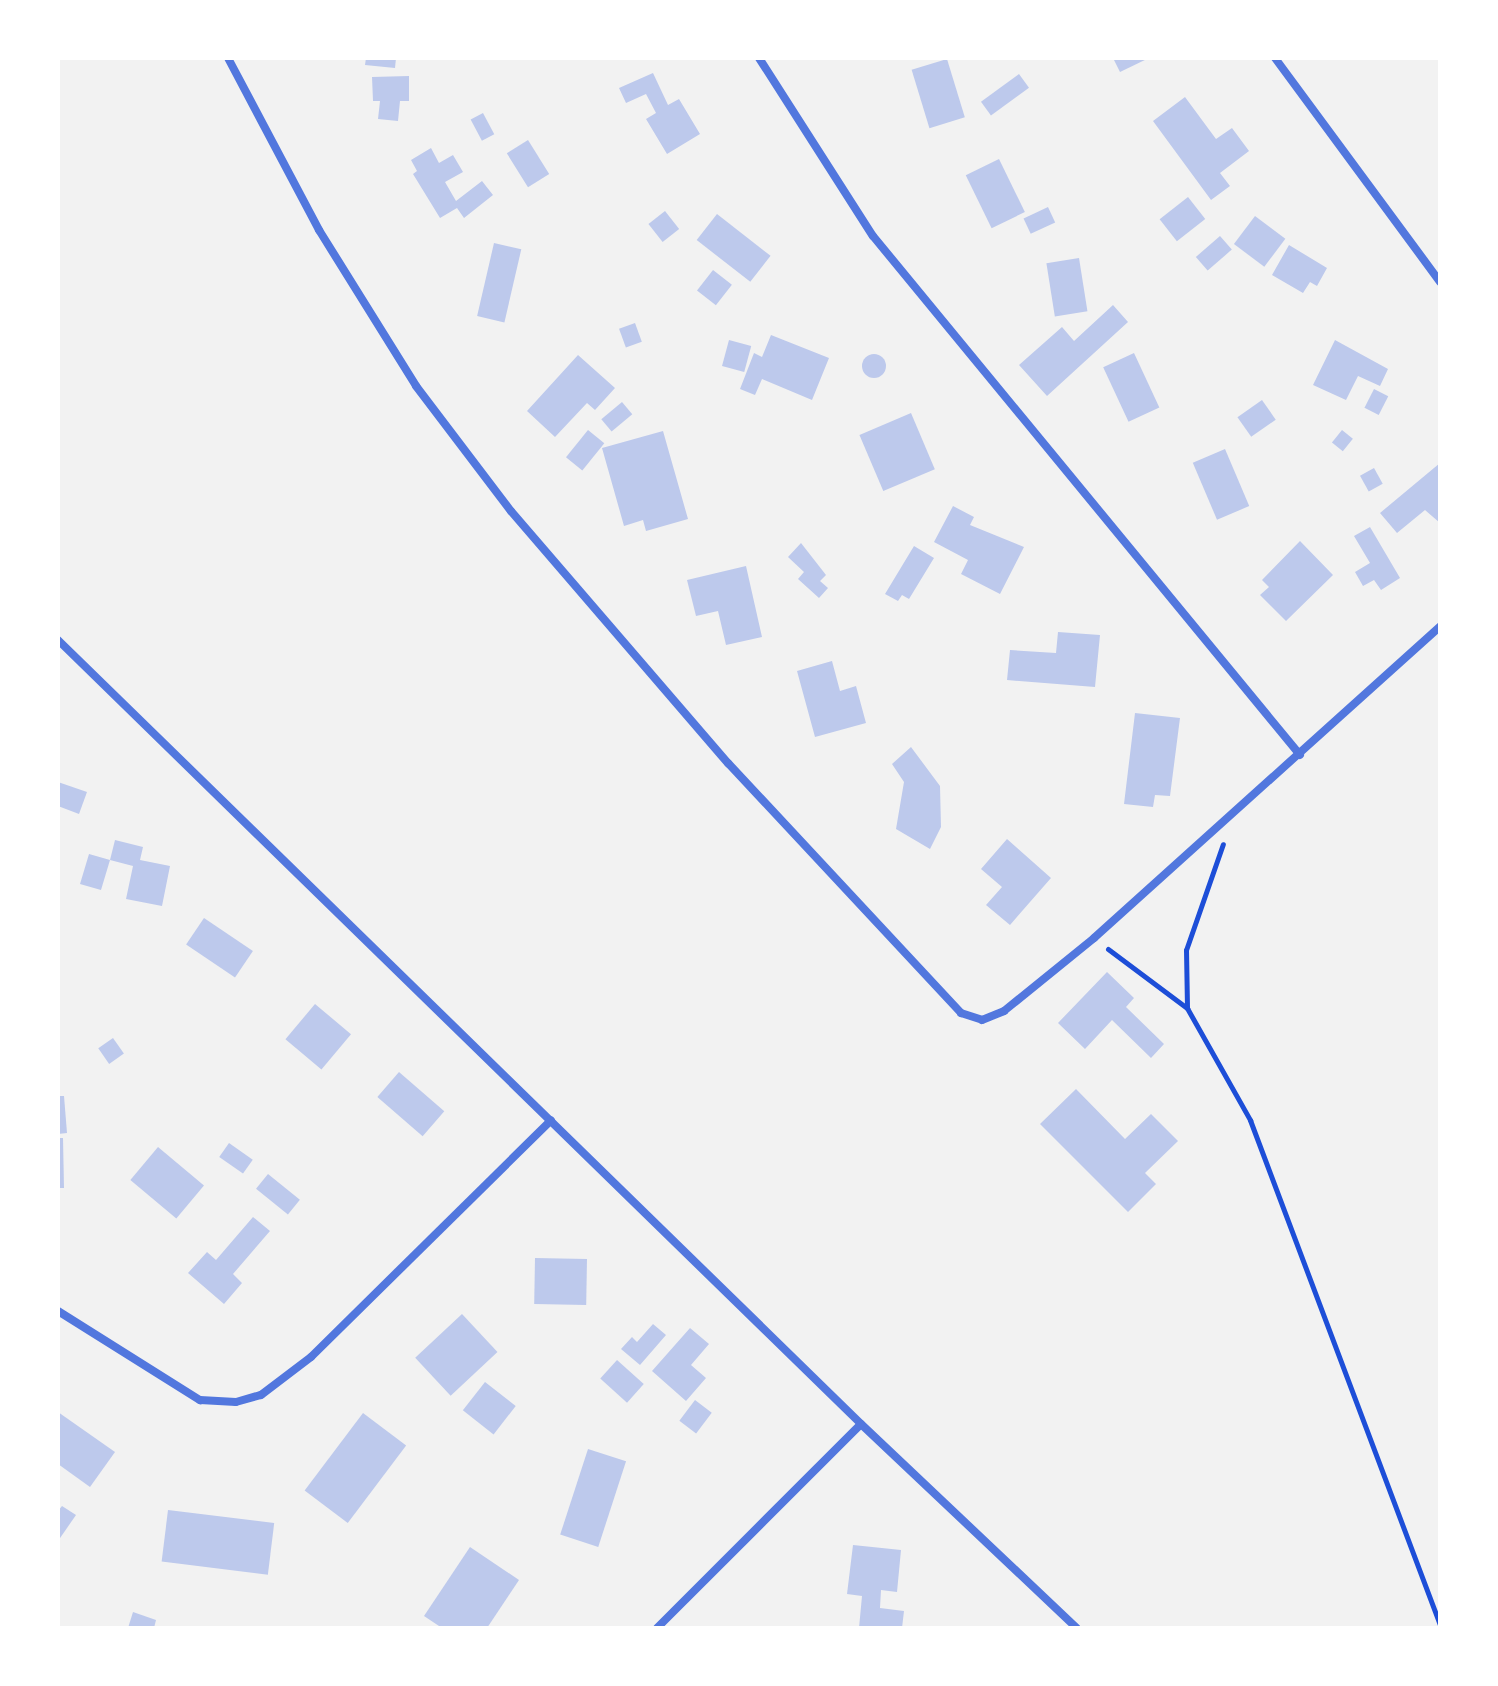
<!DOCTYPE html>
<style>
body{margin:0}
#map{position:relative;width:1498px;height:1686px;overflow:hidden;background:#f2f2f2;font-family:"IBM Plex Sans",sans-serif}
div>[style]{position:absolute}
.building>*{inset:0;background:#bdc9ec;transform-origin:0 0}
.round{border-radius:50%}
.path>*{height:5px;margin:-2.5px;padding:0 2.5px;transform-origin:2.5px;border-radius:2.5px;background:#1d4ed8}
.minor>*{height:8px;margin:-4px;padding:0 4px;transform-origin:4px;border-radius:4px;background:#5277de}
span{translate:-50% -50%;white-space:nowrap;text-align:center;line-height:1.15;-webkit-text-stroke:6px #fff;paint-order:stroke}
.frame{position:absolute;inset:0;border:60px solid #fff;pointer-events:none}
</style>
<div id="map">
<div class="building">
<div style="clip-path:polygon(366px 58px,396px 58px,395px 68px,365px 65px)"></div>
<div style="clip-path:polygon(1113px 58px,1149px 58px,1120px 72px)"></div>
<div style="left:947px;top:59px;width:61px;height:37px;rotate:73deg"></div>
<div style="clip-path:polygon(653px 73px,668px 105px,679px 99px,700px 134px,667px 154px,646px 119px,656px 113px,646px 94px,626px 103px,619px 88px)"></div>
<div style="left:1019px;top:74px;width:17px;height:47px;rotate:54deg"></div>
<div style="clip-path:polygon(409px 76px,409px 101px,400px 101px,398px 121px,378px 119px,380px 101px,373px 101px,372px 77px)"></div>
<div style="clip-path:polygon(1185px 97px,1216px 139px,1232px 128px,1249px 151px,1220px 173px,1230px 186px,1211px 200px,1153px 121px)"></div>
<div style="left:483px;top:113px;width:24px;height:14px;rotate:62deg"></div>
<div style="left:528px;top:140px;width:40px;height:25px;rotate:58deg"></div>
<div style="clip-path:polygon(431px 148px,439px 163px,453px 155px,463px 172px,445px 182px,456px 201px,482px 181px,493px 195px,464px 218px,457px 208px,440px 218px,413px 174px,417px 171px,411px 160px)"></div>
<div style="left:999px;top:159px;width:59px;height:37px;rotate:64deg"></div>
<div style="left:1188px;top:197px;width:28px;height:36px;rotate:52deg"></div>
<div style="left:1048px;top:207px;width:17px;height:27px;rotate:65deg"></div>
<div style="left:665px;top:211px;width:23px;height:21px;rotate:52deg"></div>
<div style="left:717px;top:214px;width:68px;height:33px;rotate:38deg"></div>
<div style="left:1255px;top:216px;width:38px;height:35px;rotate:37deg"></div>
<div style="left:1220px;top:236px;width:18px;height:32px;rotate:49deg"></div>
<div style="left:494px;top:243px;width:28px;height:75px;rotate:13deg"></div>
<div style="clip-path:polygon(1289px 245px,1327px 268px,1317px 286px,1310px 282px,1303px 293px,1272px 275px)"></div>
<div style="left:1079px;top:258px;width:54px;height:33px;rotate:81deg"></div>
<div style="left:713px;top:270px;width:24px;height:26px;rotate:38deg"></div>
<div style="clip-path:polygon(1113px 305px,1128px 322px,1047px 396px,1019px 365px,1062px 327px,1074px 341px)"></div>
<div style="left:635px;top:323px;width:20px;height:17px;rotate:70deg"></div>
<div style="clip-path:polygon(771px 335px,829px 358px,812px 400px,762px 379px,755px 395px,740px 389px,754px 353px,762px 357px)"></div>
<div style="left:729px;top:340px;width:23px;height:27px;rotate:15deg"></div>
<div style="clip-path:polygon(1335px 340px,1388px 369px,1380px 386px,1358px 376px,1346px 400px,1313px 385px)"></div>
<div style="left:1134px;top:353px;width:60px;height:34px;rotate:65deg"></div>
<div class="round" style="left:862px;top:354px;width:24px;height:24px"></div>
<div style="clip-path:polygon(578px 355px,615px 388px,595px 410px,587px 403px,555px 437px,527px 411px)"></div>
<div style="left:1374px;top:389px;width:16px;height:21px;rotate:27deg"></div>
<div style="left:1262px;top:400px;width:24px;height:30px;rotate:55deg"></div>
<div style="left:622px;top:402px;width:16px;height:27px;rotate:50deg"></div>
<div style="left:911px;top:413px;width:61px;height:56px;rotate:67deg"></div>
<div style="left:588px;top:430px;width:21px;height:35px;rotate:39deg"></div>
<div style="left:1342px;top:430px;width:14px;height:16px;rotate:39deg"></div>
<div style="clip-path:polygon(663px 431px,688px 519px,646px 531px,643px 520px,624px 526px,602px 448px)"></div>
<div style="left:1225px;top:449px;width:62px;height:35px;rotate:67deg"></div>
<div style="clip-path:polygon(1440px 463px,1440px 523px,1425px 510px,1397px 533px,1380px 513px)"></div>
<div style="left:1374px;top:468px;width:18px;height:16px;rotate:61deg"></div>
<div style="clip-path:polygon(953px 506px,974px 517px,970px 525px,1024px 547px,1000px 594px,961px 574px,968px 560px,934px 542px)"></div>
<div style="clip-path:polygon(1370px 527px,1400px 578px,1381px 590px,1374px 580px,1363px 586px,1355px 572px,1370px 563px,1354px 536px)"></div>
<div style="clip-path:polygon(1300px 541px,1333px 575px,1286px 621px,1260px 595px,1269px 587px,1262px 580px)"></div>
<div style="clip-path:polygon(801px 543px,826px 575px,820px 581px,828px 588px,819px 598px,798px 579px,804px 572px,788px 557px)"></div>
<div style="clip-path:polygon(914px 546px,934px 558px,909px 599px,902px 595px,898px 601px,885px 594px)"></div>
<div style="clip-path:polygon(746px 566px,762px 637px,726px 645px,718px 611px,696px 616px,687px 580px)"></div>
<div style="clip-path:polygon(1058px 632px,1100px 635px,1095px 687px,1007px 680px,1010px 650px,1056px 653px)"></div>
<div style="clip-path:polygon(832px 661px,840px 691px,856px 686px,866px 723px,815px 737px,797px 671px)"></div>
<div style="clip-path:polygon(1135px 713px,1180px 718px,1170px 796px,1155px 795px,1153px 807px,1124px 804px)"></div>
<div style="clip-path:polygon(911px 747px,940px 786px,941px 827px,930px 849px,896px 829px,904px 782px,892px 764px)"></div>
<div style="clip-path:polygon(58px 782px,87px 792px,79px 814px,58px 806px)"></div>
<div style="clip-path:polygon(1007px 839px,1051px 878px,1010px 925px,986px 905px,1002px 887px,981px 869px)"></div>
<div style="clip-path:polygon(115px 840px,143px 847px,140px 860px,170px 866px,162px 906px,126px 899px,133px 866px,110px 860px,101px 890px,80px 884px,89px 854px,110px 860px)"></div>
<div style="left:204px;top:918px;width:59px;height:32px;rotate:34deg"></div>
<div style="clip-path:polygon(1107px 972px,1134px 998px,1126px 1007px,1164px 1044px,1151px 1058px,1112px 1020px,1085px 1049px,1058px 1023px)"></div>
<div style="left:315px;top:1004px;width:47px;height:46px;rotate:40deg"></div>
<div style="left:113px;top:1038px;width:19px;height:18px;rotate:55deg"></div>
<div style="left:399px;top:1072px;width:60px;height:33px;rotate:41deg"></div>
<div style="clip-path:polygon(1076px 1089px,1125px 1139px,1151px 1114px,1178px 1141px,1145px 1173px,1156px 1184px,1128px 1212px,1040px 1124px)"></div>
<div style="clip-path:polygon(58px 1096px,64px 1096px,67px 1133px,58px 1134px)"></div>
<div style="clip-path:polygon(58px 1138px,63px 1138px,64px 1188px,58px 1188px)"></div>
<div style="left:229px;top:1143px;width:29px;height:17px;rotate:35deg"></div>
<div style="left:158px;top:1147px;width:60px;height:43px;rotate:40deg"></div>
<div style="left:268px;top:1174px;width:41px;height:19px;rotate:39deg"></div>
<div style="clip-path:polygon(253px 1217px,270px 1231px,233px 1274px,242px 1283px,224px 1304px,188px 1273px,207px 1252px,216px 1260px)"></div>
<div style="left:535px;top:1258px;width:52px;height:46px;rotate:1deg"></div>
<div style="left:462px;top:1314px;width:52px;height:64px;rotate:47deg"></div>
<div style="clip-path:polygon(653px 1324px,666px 1335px,640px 1365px,621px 1349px,632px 1337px,637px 1342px)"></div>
<div style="clip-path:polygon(690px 1328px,709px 1344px,691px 1365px,706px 1378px,686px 1401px,652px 1371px)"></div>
<div style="left:617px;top:1360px;width:36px;height:25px;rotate:42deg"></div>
<div style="left:485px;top:1382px;width:39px;height:36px;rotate:38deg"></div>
<div style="left:695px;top:1400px;width:21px;height:26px;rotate:37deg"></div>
<div style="clip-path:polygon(58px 1412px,115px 1452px,90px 1487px,58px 1464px)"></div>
<div style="left:363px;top:1413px;width:54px;height:97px;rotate:37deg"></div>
<div style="left:588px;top:1449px;width:40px;height:90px;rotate:18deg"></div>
<div style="clip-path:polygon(62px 1506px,76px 1515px,58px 1541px,58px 1511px)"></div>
<div style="left:168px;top:1510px;width:107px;height:52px;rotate:7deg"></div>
<div style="clip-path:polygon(853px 1545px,901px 1550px,897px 1592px,881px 1590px,880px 1608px,904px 1611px,902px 1628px,859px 1628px,862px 1596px,847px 1594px)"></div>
<div style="clip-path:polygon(470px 1547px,519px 1580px,487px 1628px,442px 1628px,424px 1616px)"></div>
<div style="clip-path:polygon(133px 1612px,156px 1620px,154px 1628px,128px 1628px)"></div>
</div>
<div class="path">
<div style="left:1108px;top:949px;width:99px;rotate:36.8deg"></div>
<div style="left:1187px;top:1008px;width:129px;rotate:60.6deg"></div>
<div style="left:1250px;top:1120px;width:540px;rotate:69.38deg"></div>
<div style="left:1187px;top:1007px;width:57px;rotate:-91deg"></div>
<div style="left:1186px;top:950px;width:112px;rotate:-70.8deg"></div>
</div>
<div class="minor">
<div style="left:228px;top:58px;width:195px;rotate:62.1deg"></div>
<div style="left:319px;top:230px;width:184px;rotate:58.1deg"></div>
<div style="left:416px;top:386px;width:157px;rotate:52.8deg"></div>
<div style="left:511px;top:511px;width:333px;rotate:49.3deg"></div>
<div style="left:728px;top:763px;width:342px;rotate:47deg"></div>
<div style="left:961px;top:1013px;width:22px;rotate:18deg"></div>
<div style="left:982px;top:1020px;width:24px;rotate:-22deg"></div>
<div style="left:1004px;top:1011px;width:116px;rotate:-39deg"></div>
<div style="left:1094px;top:938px;width:466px;rotate:-42deg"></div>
<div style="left:759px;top:58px;width:211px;rotate:57.4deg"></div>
<div style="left:873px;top:236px;width:672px;rotate:50.55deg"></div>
<div style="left:1275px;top:58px;width:278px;rotate:53.6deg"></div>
<div style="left:58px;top:640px;width:1122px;rotate:44.31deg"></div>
<div style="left:861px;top:1424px;width:297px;rotate:43.4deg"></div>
<div style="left:58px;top:1311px;width:168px;rotate:32.1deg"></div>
<div style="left:200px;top:1400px;width:36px;rotate:3deg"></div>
<div style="left:236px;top:1402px;width:26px;rotate:-16deg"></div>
<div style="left:261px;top:1395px;width:63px;rotate:-37.2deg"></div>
<div style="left:311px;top:1357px;width:337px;rotate:-44.6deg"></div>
<div style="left:657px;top:1628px;width:288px;rotate:-45deg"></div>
</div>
<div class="frame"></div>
</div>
